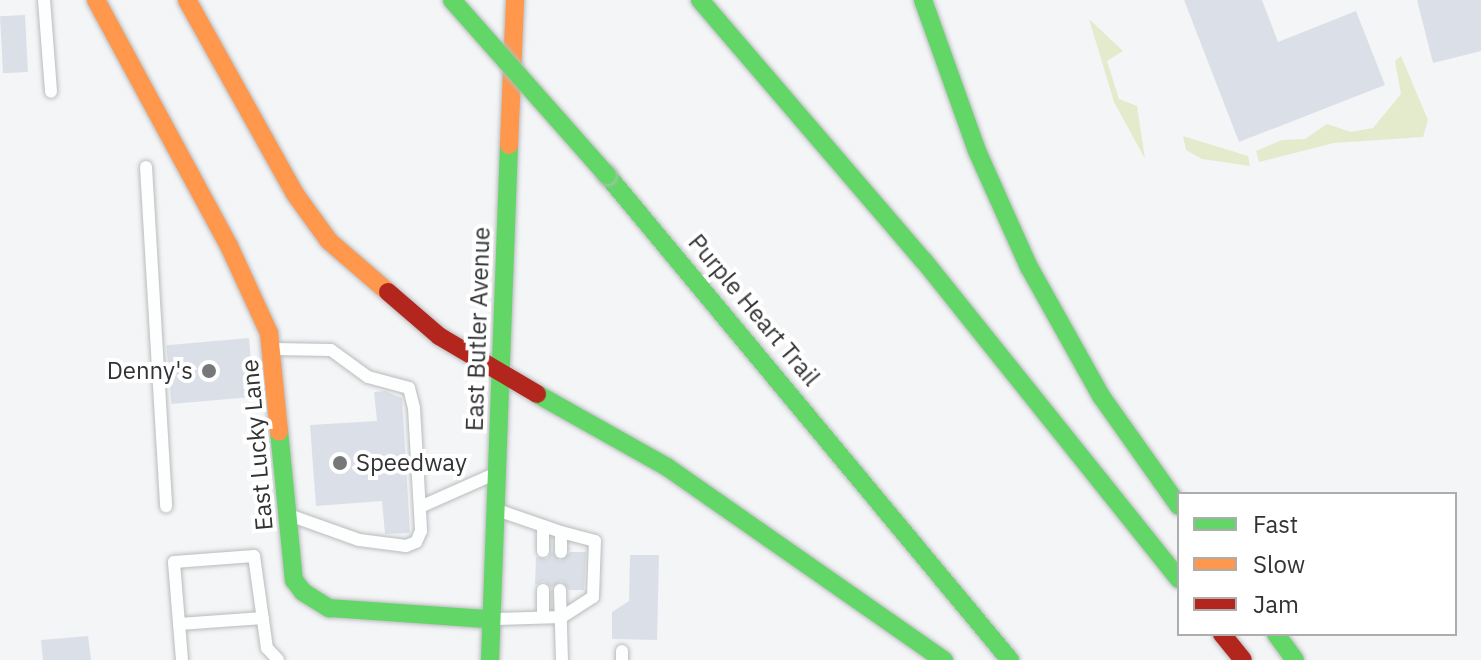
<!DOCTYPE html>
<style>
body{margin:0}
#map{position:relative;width:1481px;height:660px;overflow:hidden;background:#f3f5f7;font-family:"IBM Plex Sans",sans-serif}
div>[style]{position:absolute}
.green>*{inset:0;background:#e4ebcd}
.building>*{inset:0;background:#dbe0e8;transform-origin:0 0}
.roads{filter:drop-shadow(0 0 2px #babbbd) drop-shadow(0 0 2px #babbbd)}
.lane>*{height:12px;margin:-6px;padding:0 6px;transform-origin:6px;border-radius:6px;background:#fdfefe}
.fast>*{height:18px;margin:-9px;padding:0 9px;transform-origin:9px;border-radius:9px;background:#63d668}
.slow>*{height:18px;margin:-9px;padding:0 9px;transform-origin:9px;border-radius:9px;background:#ff974d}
.jam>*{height:18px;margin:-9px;padding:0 9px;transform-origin:9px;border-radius:9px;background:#b3261e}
.bridges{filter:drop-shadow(0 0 2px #babbbd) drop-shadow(0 0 2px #babbbd)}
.fast-bridge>*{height:18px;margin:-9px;padding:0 9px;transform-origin:9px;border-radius:9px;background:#63d668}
.dots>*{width:22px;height:22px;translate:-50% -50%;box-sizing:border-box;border:4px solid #fff;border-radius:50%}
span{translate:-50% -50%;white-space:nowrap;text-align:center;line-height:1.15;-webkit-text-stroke:8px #fff;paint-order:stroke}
.street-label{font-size:24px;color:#323334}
.poi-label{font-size:24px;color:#323334}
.right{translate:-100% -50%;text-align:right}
.left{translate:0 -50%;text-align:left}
.legend{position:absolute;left:1177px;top:492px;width:280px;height:144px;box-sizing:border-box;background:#fff;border:2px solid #adadae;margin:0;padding:10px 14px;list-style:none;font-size:24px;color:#323334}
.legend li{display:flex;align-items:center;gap:16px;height:40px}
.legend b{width:40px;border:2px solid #adadae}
</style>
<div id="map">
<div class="green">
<div style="clip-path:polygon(1089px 19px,1123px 51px,1107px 61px,1119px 99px,1137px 106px,1145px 159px,1114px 102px)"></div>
<div style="clip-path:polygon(1401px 56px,1428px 120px,1423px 137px,1334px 143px,1259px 162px,1256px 151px,1282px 140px,1305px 139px,1327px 124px,1351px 132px,1373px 128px,1401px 94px,1395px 61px)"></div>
<div style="clip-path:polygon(1183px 136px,1248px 156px,1250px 166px,1202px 159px,1186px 150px)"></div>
</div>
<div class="building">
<div style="clip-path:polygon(1184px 0,1262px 0,1278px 42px,1356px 11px,1385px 85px,1239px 142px)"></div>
<div style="clip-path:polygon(1417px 0,1481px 0,1481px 51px,1433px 63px)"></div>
<div style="left:25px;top:15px;width:57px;height:25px;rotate:87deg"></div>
<div style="left:249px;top:338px;width:59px;height:83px;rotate:85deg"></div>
<div style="clip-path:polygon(385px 391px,402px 398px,410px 533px,385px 534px,382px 501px,316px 506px,310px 425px,377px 421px,374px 392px)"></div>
<div style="clip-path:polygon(552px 551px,560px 561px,570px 552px,586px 552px,584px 590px,569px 590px,561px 581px,552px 588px,544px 581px,535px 585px,536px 557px,547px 559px)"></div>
<div style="clip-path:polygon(630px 555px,659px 555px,657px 640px,612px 639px,612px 612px,629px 601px)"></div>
<div style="clip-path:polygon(88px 636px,91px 660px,43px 660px,41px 640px)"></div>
</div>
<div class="roads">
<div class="lane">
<div style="left:44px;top:0;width:92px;rotate:85.6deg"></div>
<div style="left:146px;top:167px;width:340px;rotate:86.6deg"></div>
<div style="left:274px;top:349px;width:57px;rotate:1deg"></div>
<div style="left:331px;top:350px;width:46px;rotate:36.1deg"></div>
<div style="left:368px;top:377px;width:42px;rotate:15deg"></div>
<div style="left:409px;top:388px;width:21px;rotate:76deg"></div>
<div style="left:414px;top:408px;width:123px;rotate:86.7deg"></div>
<div style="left:421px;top:531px;width:12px;rotate:114deg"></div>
<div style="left:416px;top:542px;width:11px;rotate:158deg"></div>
<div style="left:406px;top:546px;width:47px;rotate:-172.7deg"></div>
<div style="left:359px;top:540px;width:71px;rotate:-160.3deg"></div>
<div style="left:420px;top:507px;width:77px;rotate:-23.9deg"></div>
<div style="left:500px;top:511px;width:65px;rotate:19deg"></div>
<div style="left:561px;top:532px;width:20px;rotate:90deg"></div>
<div style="left:543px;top:551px;width:25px;rotate:-90deg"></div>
<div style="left:543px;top:590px;width:27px;rotate:90deg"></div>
<div style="left:560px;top:590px;width:70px;rotate:88.4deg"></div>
<div style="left:497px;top:619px;width:65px;rotate:-1.8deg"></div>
<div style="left:562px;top:617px;width:37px;rotate:-33deg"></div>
<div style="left:593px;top:597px;width:56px;rotate:-88deg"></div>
<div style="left:595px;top:541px;width:35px;rotate:-165deg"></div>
<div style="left:179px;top:624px;width:84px;rotate:-4.1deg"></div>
<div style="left:182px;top:660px;width:98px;rotate:-94.7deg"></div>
<div style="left:174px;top:562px;width:80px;rotate:-4.3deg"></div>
<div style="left:254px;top:556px;width:93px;rotate:82deg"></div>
<div style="left:267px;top:648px;width:16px;rotate:47deg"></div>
<div style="left:622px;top:660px;width:9px;rotate:-90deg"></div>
</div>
<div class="fast">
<div style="left:700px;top:0;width:344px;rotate:49.4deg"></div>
<div style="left:924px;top:261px;width:408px;rotate:51.3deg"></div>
<div style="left:923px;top:0;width:160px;rotate:70.3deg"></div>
<div style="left:977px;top:151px;width:127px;rotate:65.9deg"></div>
<div style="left:1029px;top:267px;width:148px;rotate:60.8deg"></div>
<div style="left:1101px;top:396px;width:135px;rotate:54.7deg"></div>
<div style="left:607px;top:175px;width:631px;rotate:50.28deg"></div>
<div style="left:537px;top:394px;width:149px;rotate:29.3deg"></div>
<div style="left:667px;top:467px;width:338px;rotate:34.9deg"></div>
<div style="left:279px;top:431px;width:150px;rotate:84.3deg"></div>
<div style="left:294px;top:580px;width:15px;rotate:53deg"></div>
<div style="left:303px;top:592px;width:31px;rotate:32deg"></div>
<div style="left:329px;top:608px;width:159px;rotate:4deg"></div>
<div style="left:1276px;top:634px;width:32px;rotate:54deg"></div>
<div style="left:490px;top:660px;width:515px;rotate:-87.89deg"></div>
</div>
<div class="slow">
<div style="left:96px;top:0;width:280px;rotate:61.6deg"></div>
<div style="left:229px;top:246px;width:96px;rotate:65.3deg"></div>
<div style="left:269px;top:333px;width:99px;rotate:84.2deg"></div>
<div style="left:187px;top:0;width:222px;rotate:60.9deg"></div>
<div style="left:295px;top:194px;width:58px;rotate:54.1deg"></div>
<div style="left:329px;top:241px;width:78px;rotate:40.8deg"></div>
<div style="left:509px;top:145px;width:145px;rotate:-87.6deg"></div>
</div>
<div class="jam">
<div style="left:388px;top:292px;width:67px;rotate:40.8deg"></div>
<div style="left:439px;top:336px;width:114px;rotate:30.6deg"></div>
<div style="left:1222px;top:634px;width:33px;rotate:51deg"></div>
</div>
</div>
<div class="bridges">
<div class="fast-bridge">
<div style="left:452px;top:0;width:234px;rotate:48.5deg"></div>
</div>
</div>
<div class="dots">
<div style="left:209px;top:371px;background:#767778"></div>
<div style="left:340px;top:463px;background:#767778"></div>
</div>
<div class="street-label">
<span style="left:754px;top:310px;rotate:50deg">Purple Heart Trail</span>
<span style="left:478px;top:329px;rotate:-88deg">East Butler Avenue</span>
<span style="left:257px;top:445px;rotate:-95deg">East Lucky Lane</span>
</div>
<div class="poi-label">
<span class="right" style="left:193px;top:371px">Denny's</span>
<span class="left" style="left:356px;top:463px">Speedway</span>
</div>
<ul class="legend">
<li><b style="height:10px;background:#63d668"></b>Fast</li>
<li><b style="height:10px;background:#ff974d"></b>Slow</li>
<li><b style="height:10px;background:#b3261e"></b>Jam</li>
</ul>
</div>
